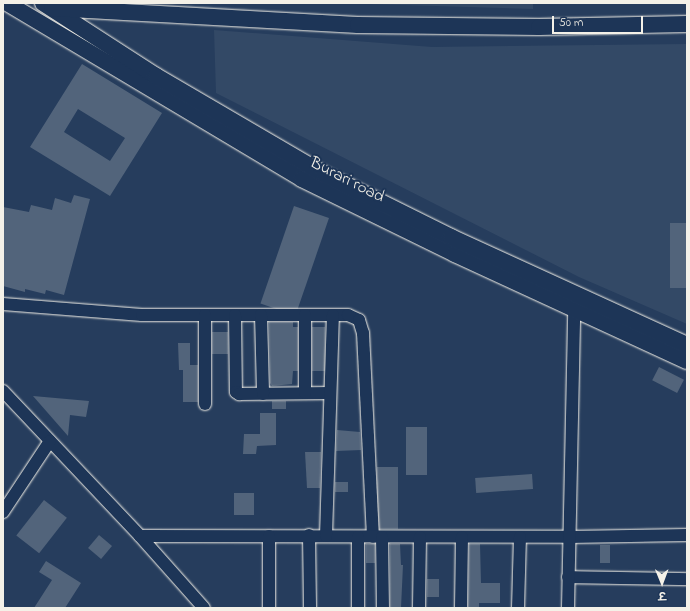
<!DOCTYPE html>
<meta charset="utf-8">
<style>
body{margin:0}
#map{position:relative;width:690px;height:611px;overflow:hidden;background:#263d5d;font-family:"Indie Flower","Playpen Sans Deva",sans-serif}
div>[style]{position:absolute}
.built>*{inset:0;background:#334966}
.building>*{inset:0;background:#52647b;transform-origin:0 0}
.roads{filter:drop-shadow(0 0 1px #f4f1e8) drop-shadow(0 0 1px #f4f1e8)}
.minor>*{height:12px;margin:-6px;padding:0 6px;transform-origin:6px;border-radius:6px;background:#1d3557}
.major>*{height:16px;margin:-8px;padding:0 8px;transform-origin:8px;border-radius:8px;background:#1d3557}
span{translate:-50% -50%;white-space:nowrap;text-align:center;line-height:1.15;-webkit-text-stroke:4px #1d3557;paint-order:stroke}
.street-label{font-size:17px;color:#f4f1e8}
.frame{position:absolute;inset:0;border:4px solid #f4f1e8;pointer-events:none}
.north{position:absolute;left:642px;top:563px;width:40px;height:40px;-webkit-text-stroke:3px #1d3557;paint-order:stroke;rotate:179deg;font-size:11px;font-weight:700;line-height:16px;text-align:center;color:#f4f1e8}
.north::after{content:'';display:block;margin:auto;width:14px;height:18px;background:#f4f1e8;clip-path:polygon(50% 0,100% 100%,50% 72%,0 100%)}
.scale{position:absolute;left:552px;top:16px;width:91px;height:18px;box-sizing:border-box;border:2px solid #f4f1e8;border-top:0;padding-left:5px;font-size:12px;line-height:14px;white-space:nowrap;color:#f4f1e8;-webkit-text-stroke:3px #1d3557;paint-order:stroke}
</style>
<div id="map">
<div class="built">
<div style="clip-path:polygon(334px 3px,533px 3px,533px 9px)"></div>
<div style="clip-path:polygon(214px 30px,432px 47px,687px 44px,687px 324px,579px 277px,216px 93px)"></div>
</div>
<div class="building">
<div style="clip-path:polygon(evenodd,82px 64px,162px 113px,110px 196px,30px 147px,82px 64px,78px 109px,125px 138px,110px 161px,64px 132px,78px 109px)"></div>
<div style="clip-path:polygon(74px 195px,90px 199px,64px 295px,46px 290px,45px 294px,25px 289px,25px 292px,3px 286px,3px 207px,29px 212px,31px 205px,52px 210px,55px 198px,71px 203px)"></div>
<div style="left:294px;top:206px;width:37px;height:103px;rotate:19deg"></div>
<div style="left:687px;top:223px;width:65px;height:17px;rotate:90deg"></div>
<div style="clip-path:polygon(269px 322px,293px 322px,293px 327px,298px 327px,298px 371px,293px 371px,292px 384px,272px 386px,270px 383px)"></div>
<div style="left:312px;top:327px;width:13px;height:44px"></div>
<div style="left:212px;top:332px;width:16px;height:22px"></div>
<div style="clip-path:polygon(178px 343px,190px 343px,190px 365px,198px 365px,198px 402px,183px 402px,183px 370px,179px 370px)"></div>
<div style="left:659px;top:367px;width:28px;height:15px;rotate:27deg"></div>
<div style="clip-path:polygon(33px 396px,89px 401px,86px 417px,70px 415px,68px 436px)"></div>
<div style="left:272px;top:401px;width:14px;height:8px"></div>
<div style="clip-path:polygon(260px 413px,276px 413px,276px 445px,257px 446px,256px 454px,243px 454px,244px 434px,260px 434px)"></div>
<div style="left:406px;top:427px;width:21px;height:48px"></div>
<div style="clip-path:polygon(337px 430px,360px 432px,361px 450px,336px 451px)"></div>
<div style="clip-path:polygon(305px 452px,321px 452px,320px 488px,307px 488px)"></div>
<div style="left:377px;top:467px;width:21px;height:62px"></div>
<div style="left:532px;top:474px;width:15px;height:57px;rotate:86deg"></div>
<div style="left:335px;top:482px;width:13px;height:10px"></div>
<div style="left:234px;top:493px;width:20px;height:22px"></div>
<div style="left:44px;top:500px;width:29px;height:45px;rotate:38deg"></div>
<div style="left:99px;top:535px;width:17px;height:17px;rotate:40deg"></div>
<div style="left:366px;top:544px;width:9px;height:19px"></div>
<div style="clip-path:polygon(390px 544px,400px 544px,401px 565px,403px 565px,401px 608px,390px 608px)"></div>
<div style="clip-path:polygon(469px 544px,480px 544px,481px 583px,500px 583px,500px 603px,479px 603px,479px 608px,468px 608px)"></div>
<div style="left:600px;top:545px;width:10px;height:18px"></div>
<div style="clip-path:polygon(46px 561px,81px 583px,65px 608px,34px 608px,52px 580px,39px 572px)"></div>
<div style="left:427px;top:579px;width:12px;height:18px"></div>
</div>
<div class="roads">
<div class="minor">
<div style="left:3px;top:304px;width:139px;rotate:4.5deg"></div>
<div style="left:142px;top:315px;width:206px"></div>
<div style="left:348px;top:315px;width:12px;rotate:24deg"></div>
<div style="left:359px;top:320px;width:14px;rotate:73deg"></div>
<div style="left:363px;top:333px;width:204px;rotate:87.2deg"></div>
<div style="left:235px;top:315px;width:77px;rotate:89.3deg"></div>
<div style="left:236px;top:392px;width:4px;rotate:34deg"></div>
<div style="left:239px;top:394px;width:91px;rotate:-0.6deg"></div>
<div style="left:261px;top:315px;width:79px;rotate:88.5deg"></div>
<div style="left:3px;top:391px;width:199px;rotate:46.6deg"></div>
<div style="left:140px;top:536px;width:96px;rotate:48.4deg"></div>
<div style="left:305px;top:393px;width:78px;rotate:-90deg"></div>
<div style="left:205px;top:404px;width:89px;rotate:-90deg"></div>
<div style="left:3px;top:512px;width:85px;rotate:-56.5deg"></div>
<div style="left:309px;top:535px;width:73px;rotate:89.2deg"></div>
<div style="left:140px;top:536px;width:429px;rotate:0.1deg"></div>
<div style="left:569px;top:537px;width:118px;rotate:-1deg"></div>
<div style="left:269px;top:536px;width:72px;rotate:90deg"></div>
<div style="left:326px;top:536px;width:221px;rotate:-88.2deg"></div>
<div style="left:382px;top:537px;width:71px;rotate:89.2deg"></div>
<div style="left:568px;top:577px;width:119px;rotate:1deg"></div>
<div style="left:358px;top:608px;width:71px;rotate:-90deg"></div>
<div style="left:419px;top:608px;width:71px;rotate:-89.2deg"></div>
<div style="left:461px;top:608px;width:71px;rotate:-89.2deg"></div>
<div style="left:518px;top:608px;width:71px;rotate:-88.4deg"></div>
<div style="left:568px;top:608px;width:298px;rotate:-88.8deg"></div>
<div style="left:574px;top:310px;width:9px;rotate:-69deg"></div>
</div>
<div class="major">
<div style="left:7px;top:3px;width:344px;rotate:30.8deg"></div>
<div style="left:302px;top:179px;width:170px;rotate:26.1deg"></div>
<div style="left:455px;top:254px;width:255px;rotate:24.8deg"></div>
<div style="left:43px;top:3px;width:135px;rotate:32.9deg"></div>
<div style="left:156px;top:76px;width:194px;rotate:30.3deg"></div>
<div style="left:324px;top:174px;width:142px;rotate:26.4deg"></div>
<div style="left:451px;top:237px;width:260px;rotate:24.6deg"></div>
<div style="left:52px;top:8px;width:306px;rotate:3.2deg"></div>
<div style="left:358px;top:25px;width:181px;rotate:0.6deg"></div>
<div style="left:539px;top:27px;width:148px;rotate:-1.2deg"></div>
</div>
</div>
<div class="street-label">
<span style="left:347px;top:180px;rotate:27deg">Burari road</span>
</div>
<div class="frame"></div>
<div class="north">उ</div>
<div class="scale">50 m</div>
</div>
